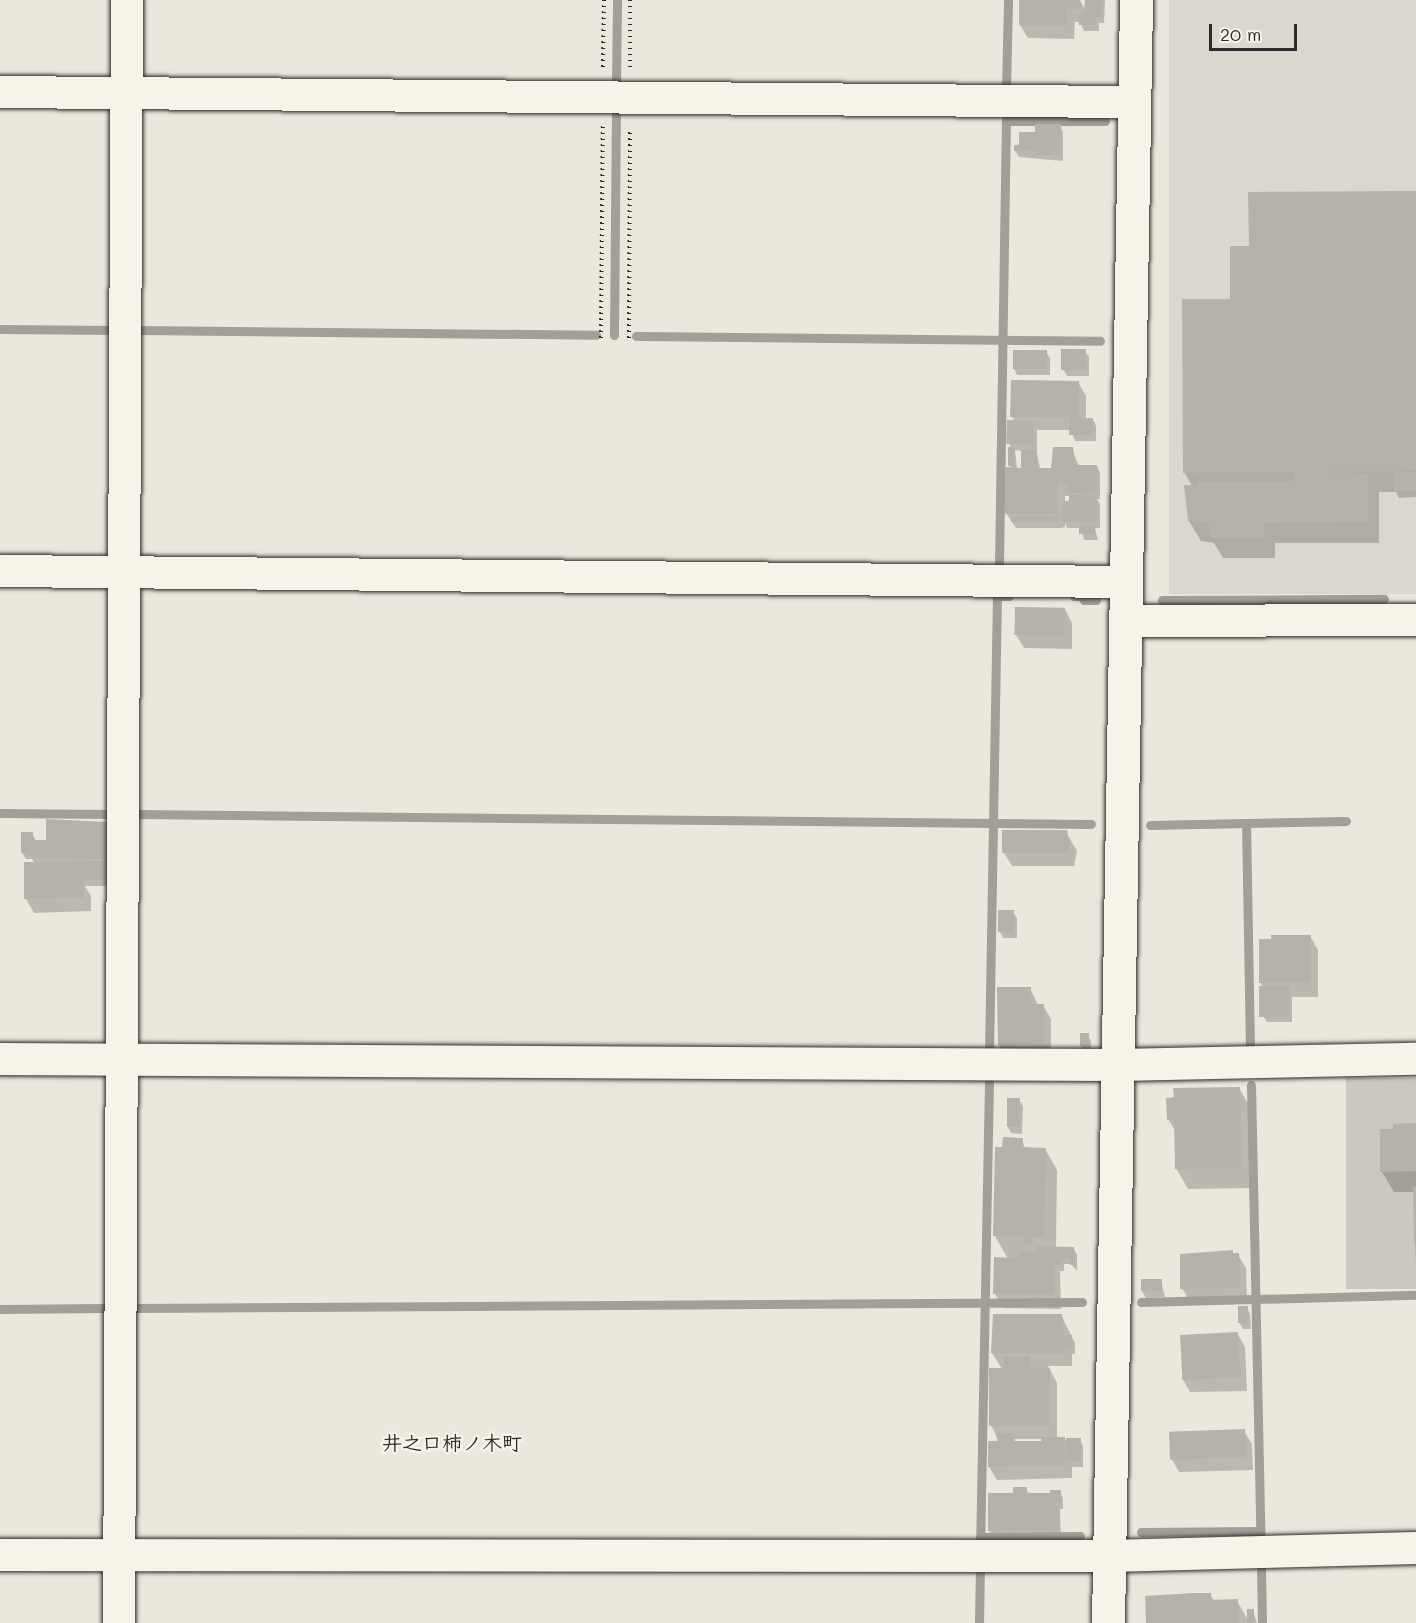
<!DOCTYPE html>
<meta charset="utf-8">
<style>
body{margin:0}
#map{position:relative;width:1416px;height:1623px;overflow:hidden;background:#ebe7dd;font-family:Mali,"Klee One",sans-serif}
div>[style]{position:absolute}
.built>*{inset:0;background:#dbd7ce;transform-origin:0 0}
.green>*{inset:0;background:#cbc8bf;transform-origin:0 0}
.shadow>*{inset:0;background:#0003}
.stream>*{height:9px;margin:-4.5px;padding:0 4.5px;transform-origin:4.5px;border-radius:4.5px;background:#a29f98}
.building>*{inset:0;background:#b5b2ab;transform-origin:0 0}
.path>*{height:4px;margin-top:-2px;transform-origin:0;background:repeating-linear-gradient(90deg,#2b2b2b 0 1.5px,transparent 0 6px)}
.roads{filter:drop-shadow(0 0 2px #2b2b2b) drop-shadow(0 0 2px #2b2b2b)}
.minor>*{height:32px;margin:-16px;padding:0 16px;transform-origin:16px;border-radius:16px;background:#f7f3e8}
.tertiary>*{height:33px;margin:-16.5px;padding:0 16.5px;transform-origin:16.5px;border-radius:16.5px;background:#f7f3e8}
span{translate:-50% -50%;white-space:nowrap;text-align:center;line-height:1.15;-webkit-text-stroke:5px #f7f3e8;paint-order:stroke}
.quarter-label{font-size:20px;color:#2b2b2b;font-weight:700}
.scale{position:absolute;left:1209px;top:24px;width:88px;height:27px;box-sizing:border-box;border:3px solid #2b2b2b;border-top:0;padding-left:8px;font-size:18px;line-height:21px;white-space:nowrap;color:#2b2b2b;-webkit-text-stroke:4px #f7f3e8;paint-order:stroke}
</style>
<div id="map">
<div class="built">
<div style="left:1169px;top:0;width:247px;height:594px"></div>
</div>
<div class="green">
<div style="left:1416px;top:1078px;width:211px;height:70px;rotate:90deg"></div>
</div>
<div class="shadow">
<div style="clip-path:polygon(1021px 0,1080px 0,1086px 11px,1086px 0,1105px 0,1104px 23px,1099px 23px,1099px 31px,1084px 31px,1080px 22px,1075px 22px,1074px 39px,1028px 38px,1020px 25px)"></div>
<div style="clip-path:polygon(1060px 126px,1063px 132px,1063px 161px,1019px 157px,1015px 151px,1020px 146px,1037px 134px)"></div>
<div style="clip-path:polygon(1416px 192px,1416px 497px,1399px 498px,1396px 492px,1379px 492px,1379px 543px,1275px 543px,1275px 558px,1223px 558px,1214px 543px,1201px 541px,1189px 521px,1192px 486px,1185px 473px,1232px 300px,1252px 247px)"></div>
<div style="clip-path:polygon(1085px 351px,1089px 357px,1089px 376px,1067px 376px,1063px 369px)"></div>
<div style="clip-path:polygon(1046px 352px,1050px 358px,1050px 375px,1017px 375px,1014px 368px)"></div>
<div style="clip-path:polygon(evenodd,1078px 382px,1086px 396px,1086px 419px,1093px 419px,1096px 426px,1096px 441px,1075px 441px,1071px 430px,1037px 430px,1037px 453px,1040px 469px,1053px 469px,1072px 449px,1079px 466px,1097px 466px,1100px 473px,1100px 499px,1097px 499px,1100px 504px,1100px 528px,1095px 528px,1098px 540px,1084px 540px,1081px 528px,1067px 528px,1065px 523px,1065px 527px,1061px 528px,1016px 528px,1006px 513px,1011px 469px,1009px 422px,1015px 422px,1012px 416px,1078px 382px,1015px 450px,1023px 451px,1024px 469px,1017px 469px,1015px 450px,1078px 382px,1065px 496px,1070px 496px,1070px 503px,1065px 503px,1065px 496px)"></div>
<div style="clip-path:polygon(1065px 609px,1072px 623px,1072px 649px,1024px 648px,1016px 635px)"></div>
<div style="clip-path:polygon(106px 823px,114px 837px,109px 886px,85px 886px,91px 896px,91px 911px,34px 913px,26px 899px,26px 864px,35px 864px,32px 859px,26px 859px,22px 853px,32px 833px,36px 841px,47px 841px)"></div>
<div style="clip-path:polygon(1066px 832px,1077px 851px,1074px 866px,1012px 866px,1004px 853px)"></div>
<div style="clip-path:polygon(1013px 912px,1017px 918px,1017px 938px,1003px 938px,1000px 932px)"></div>
<div style="clip-path:polygon(1310px 936px,1318px 950px,1318px 997px,1292px 997px,1292px 1022px,1267px 1022px,1263px 1016px,1263px 988px,1261px 983px)"></div>
<div style="clip-path:polygon(1030px 988px,1038px 1005px,1043px 1005px,1051px 1019px,1051px 1057px,1007px 1059px,999px 1045px)"></div>
<div style="clip-path:polygon(1088px 1035px,1091px 1041px,1091px 1052px,1085px 1052px,1081px 1045px)"></div>
<div style="clip-path:polygon(1239px 1088px,1251px 1109px,1253px 1188px,1188px 1189px,1176px 1168px,1176px 1132px,1168px 1119px)"></div>
<div style="clip-path:polygon(1019px 1100px,1023px 1106px,1022px 1134px,1011px 1133px,1008px 1127px)"></div>
<div style="clip-path:polygon(1416px 1125px,1416px 1264px,1414px 1192px,1394px 1192px,1382px 1172px,1394px 1130px)"></div>
<div style="clip-path:polygon(1022px 1139px,1025px 1149px,1045px 1149px,1057px 1170px,1056px 1248px,1073px 1248px,1077px 1255px,1077px 1271px,1071px 1264px,1064px 1264px,1064px 1271px,1060px 1271px,1061px 1309px,1003px 1308px,995px 1294px,996px 1259px,1008px 1259px,995px 1236px,1005px 1148px)"></div>
<div style="clip-path:polygon(1234px 1255px,1238px 1255px,1246px 1268px,1247px 1301px,1190px 1302px,1182px 1288px)"></div>
<div style="clip-path:polygon(1161px 1281px,1165px 1297px,1146px 1298px,1142px 1291px)"></div>
<div style="clip-path:polygon(1247px 1308px,1250px 1314px,1251px 1329px,1243px 1329px,1239px 1322px)"></div>
<div style="clip-path:polygon(evenodd,1061px 1315px,1075px 1343px,1075px 1354px,1072px 1354px,1072px 1366px,1048px 1366px,1057px 1383px,1057px 1438px,1064px 1438px,1068px 1445px,1080px 1440px,1083px 1446px,1083px 1467px,1072px 1467px,1072px 1478px,997px 1480px,989px 1467px,999px 1442px,991px 1425px,1002px 1369px,992px 1353px,1061px 1315px,1015px 1439px,1043px 1439px,1043px 1442px,1015px 1442px,1015px 1439px)"></div>
<div style="clip-path:polygon(1237px 1333px,1245px 1347px,1247px 1391px,1190px 1392px,1182px 1378px)"></div>
<div style="clip-path:polygon(1244px 1431px,1252px 1444px,1253px 1470px,1179px 1472px,1171px 1458px)"></div>
<div style="clip-path:polygon(1026px 1489px,1030px 1495px,1049px 1495px,1060px 1492px,1063px 1498px,1063px 1509px,1060px 1509px,1061px 1536px,1057px 1536px,1057px 1544px,997px 1544px,989px 1530px,1015px 1495px)"></div>
<div style="clip-path:polygon(1210px 1594px,1214px 1601px,1237px 1601px,1248px 1620px,1253px 1611px,1257px 1623px,1148px 1623px)"></div>
</div>
<div class="stream">
<div style="left:616px;top:85px;width:85px;rotate:-89.3deg"></div>
<div style="left:1006px;top:90px;width:90px;rotate:-88.7deg"></div>
<div style="left:1006px;top:121px;width:99px"></div>
<div style="left:0;top:329px;width:113px;rotate:0.5deg"></div>
<div style="left:139px;top:330px;width:457px;rotate:0.6deg"></div>
<div style="left:614px;top:335px;width:221px;rotate:-89.5deg"></div>
<div style="left:636px;top:336px;width:464px;rotate:0.6deg"></div>
<div style="left:999px;top:564px;width:446px;rotate:-89.1deg"></div>
<div style="left:1074px;top:596px;width:7px"></div>
<div style="left:1081px;top:596px;width:5px;rotate:53deg"></div>
<div style="left:1084px;top:600px;width:12px"></div>
<div style="left:1162px;top:600px;width:222px;rotate:-0.3deg"></div>
<div style="left:0;top:813px;width:107px;rotate:0.5deg"></div>
<div style="left:136px;top:814px;width:955px;rotate:0.6deg"></div>
<div style="left:1150px;top:825px;width:196px;rotate:-1.2deg"></div>
<div style="left:1242px;top:1050px;width:8px"></div>
<div style="left:1250px;top:1050px;width:227px;rotate:-91deg"></div>
<div style="left:995px;top:1053px;width:6px;rotate:180deg"></div>
<div style="left:989px;top:1053px;width:457px;rotate:-89deg"></div>
<div style="left:997px;top:596px;width:12px"></div>
<div style="left:989px;top:1082px;width:455px;rotate:91.1deg"></div>
<div style="left:980px;top:1537px;width:100px;rotate:-0.6deg"></div>
<div style="left:1251px;top:1085px;width:448px;rotate:88.8deg"></div>
<div style="left:1141px;top:1302px;width:275px;rotate:-1.5deg"></div>
<div style="left:132px;top:1308px;width:950px;rotate:-0.36deg"></div>
<div style="left:0;top:1309px;width:104px;rotate:-0.6deg"></div>
<div style="left:1141px;top:1532px;width:119px;rotate:-0.5deg"></div>
<div style="left:1261px;top:1567px;width:56px;rotate:89deg"></div>
<div style="left:979px;top:1623px;width:58px;rotate:-89deg"></div>
</div>
<div class="building">
<div style="clip-path:polygon(1019px 0,1080px 0,1080px 9px,1067px 9px,1067px 26px,1019px 25px)"></div>
<div style="clip-path:polygon(1085px 0,1102px 0,1101px 17px,1096px 17px,1096px 25px,1079px 25px,1079px 14px,1084px 14px)"></div>
<div style="clip-path:polygon(1035px 124px,1061px 124px,1060px 155px,1035px 155px,1035px 151px,1014px 151px,1014px 145px,1019px 145px,1019px 132px,1035px 132px)"></div>
<div style="clip-path:polygon(1416px 191px,1416px 471px,1322px 472px,1368px 473px,1368px 522px,1264px 523px,1264px 538px,1209px 538px,1209px 523px,1188px 521px,1184px 485px,1198px 485px,1198px 481px,1294px 481px,1294px 472px,1183px 473px,1182px 299px,1230px 299px,1230px 246px,1249px 246px,1248px 192px)"></div>
<div style="left:1061px;top:349px;width:25px;height:21px"></div>
<div style="left:1013px;top:350px;width:34px;height:19px"></div>
<div style="clip-path:polygon(1011px 380px,1079px 381px,1079px 418px,1093px 418px,1093px 435px,1069px 435px,1070px 417px,1010px 417px)"></div>
<div style="left:1007px;top:420px;width:27px;height:24px;rotate:2deg"></div>
<div style="clip-path:polygon(1008px 447px,1015px 447px,1014px 466px,1008px 466px)"></div>
<div style="clip-path:polygon(1053px 447px,1073px 447px,1075px 465px,1097px 465px,1097px 493px,1067px 493px,1067px 483px,1058px 483px,1057px 514px,1005px 514px,1005px 467px,1021px 468px,1021px 450px,1037px 450px,1037px 468px,1051px 468px)"></div>
<div style="left:1416px;top:472px;width:19px;height:22px;rotate:90deg"></div>
<div style="clip-path:polygon(1069px 495px,1097px 496px,1097px 522px,1062px 522px,1063px 501px,1069px 501px)"></div>
<div style="clip-path:polygon(1011px 516px,1058px 517px,1058px 522px,1011px 522px)"></div>
<div style="left:1079px;top:526px;width:16px;height:8px"></div>
<div style="left:1015px;top:607px;width:50px;height:28px;rotate:1deg"></div>
<div style="clip-path:polygon(46px 819px,107px 822px,106px 859px,30px 858px,30px 853px,21px 853px,21px 832px,33px 832px,33px 840px,46px 840px)"></div>
<div style="clip-path:polygon(1002px 830px,1067px 830px,1070px 847px,1067px 853px,1002px 853px)"></div>
<div style="clip-path:polygon(106px 861px,106px 880px,84px 880px,84px 898px,24px 899px,24px 862px)"></div>
<div style="left:998px;top:910px;width:16px;height:22px"></div>
<div style="clip-path:polygon(1271px 935px,1311px 935px,1311px 983px,1259px 983px,1259px 939px,1271px 939px)"></div>
<div style="left:1259px;top:986px;width:31px;height:31px"></div>
<div style="clip-path:polygon(997px 987px,1031px 987px,1031px 1004px,1044px 1004px,1044px 1043px,998px 1045px)"></div>
<div style="left:1080px;top:1033px;width:9px;height:13px"></div>
<div style="clip-path:polygon(1240px 1087px,1242px 1168px,1175px 1169px,1174px 1119px,1167px 1120px,1166px 1098px,1174px 1097px,1173px 1088px)"></div>
<div style="left:1007px;top:1098px;width:13px;height:29px"></div>
<div style="clip-path:polygon(1416px 1123px,1416px 1171px,1380px 1172px,1380px 1129px,1393px 1129px,1393px 1124px)"></div>
<div style="clip-path:polygon(1003px 1137px,1023px 1138px,1022px 1147px,1046px 1148px,1044px 1237px,1032px 1237px,1032px 1245px,1024px 1244px,1024px 1237px,993px 1236px,995px 1147px,1002px 1147px)"></div>
<div style="clip-path:polygon(1413px 1187px,1416px 1187px,1416px 1242px,1414px 1242px)"></div>
<div style="clip-path:polygon(1036px 1246px,1074px 1247px,1075px 1265px,1070px 1265px,1070px 1258px,1055px 1258px,1061px 1259px,1061px 1265px,1055px 1265px,1054px 1295px,993px 1294px,994px 1257px,1018px 1258px,1019px 1252px,1034px 1253px,1036px 1258px)"></div>
<div style="clip-path:polygon(1233px 1250px,1233px 1253px,1239px 1253px,1240px 1288px,1180px 1289px,1180px 1254px)"></div>
<div style="left:1162px;top:1279px;width:12px;height:21px;rotate:90deg"></div>
<div style="left:1248px;top:1306px;width:17px;height:10px;rotate:90deg"></div>
<div style="clip-path:polygon(993px 1314px,1062px 1314px,1065px 1335px,1072px 1335px,1072px 1348px,1065px 1348px,1065px 1353px,991px 1353px)"></div>
<div style="left:1238px;top:1332px;width:45px;height:58px;rotate:87deg"></div>
<div style="clip-path:polygon(1004px 1356px,1030px 1356px,1030px 1368px,1050px 1368px,1050px 1426px,989px 1426px,989px 1368px,1004px 1368px)"></div>
<div style="left:1245px;top:1429px;width:28px;height:76px;rotate:88deg"></div>
<div style="clip-path:polygon(997px 1433px,1013px 1433px,1013px 1441px,1041px 1441px,1041px 1437px,1065px 1437px,1065px 1465px,988px 1467px,988px 1441px,997px 1441px)"></div>
<div style="left:1066px;top:1438px;width:15px;height:23px"></div>
<div style="clip-path:polygon(1013px 1487px,1027px 1487px,1027px 1493px,1050px 1493px,1050px 1490px,1061px 1490px,1061px 1503px,1049px 1503px,1059px 1505px,1059px 1530px,988px 1531px,988px 1493px,1013px 1493px)"></div>
<div style="clip-path:polygon(1194px 1593px,1211px 1593px,1211px 1600px,1238px 1599px,1239px 1623px,1146px 1623px,1145px 1596px)"></div>
<div style="left:1247px;top:1609px;width:7px;height:14px"></div>
</div>
<div class="path">
<div style="left:603px;top:67px;width:67px;rotate:-89.1deg"></div>
<div style="left:630px;top:67px;width:67px;rotate:-90deg"></div>
<div style="left:601px;top:338px;width:212px;rotate:-89.5deg"></div>
<div style="left:629px;top:338px;width:210px;rotate:-89.7deg"></div>
</div>
<div class="roads">
<div class="minor">
<div style="left:0;top:92px;width:1134px;rotate:0.51deg"></div>
<div style="left:0;top:571px;width:1126px;rotate:0.56deg"></div>
<div style="left:1125px;top:621px;width:291px;rotate:-0.2deg"></div>
<div style="left:0;top:1059px;width:1118px;rotate:0.31deg"></div>
<div style="left:1118px;top:1065px;width:298px;rotate:-1.2deg"></div>
<div style="left:0;top:1555px;width:1109px;rotate:0.05deg"></div>
<div style="left:1109px;top:1556px;width:307px;rotate:-1.5deg"></div>
<div style="left:119px;top:1623px;width:1623px;rotate:-89.72deg"></div>
</div>
<div class="tertiary">
<div style="left:1108px;top:1623px;width:1623px;rotate:-89.01deg"></div>
</div>
</div>
<div class="quarter-label">
<span style="left:452px;top:1442px">井之口柿ノ木町</span>
</div>
<div class="scale">20 m</div>
</div>
